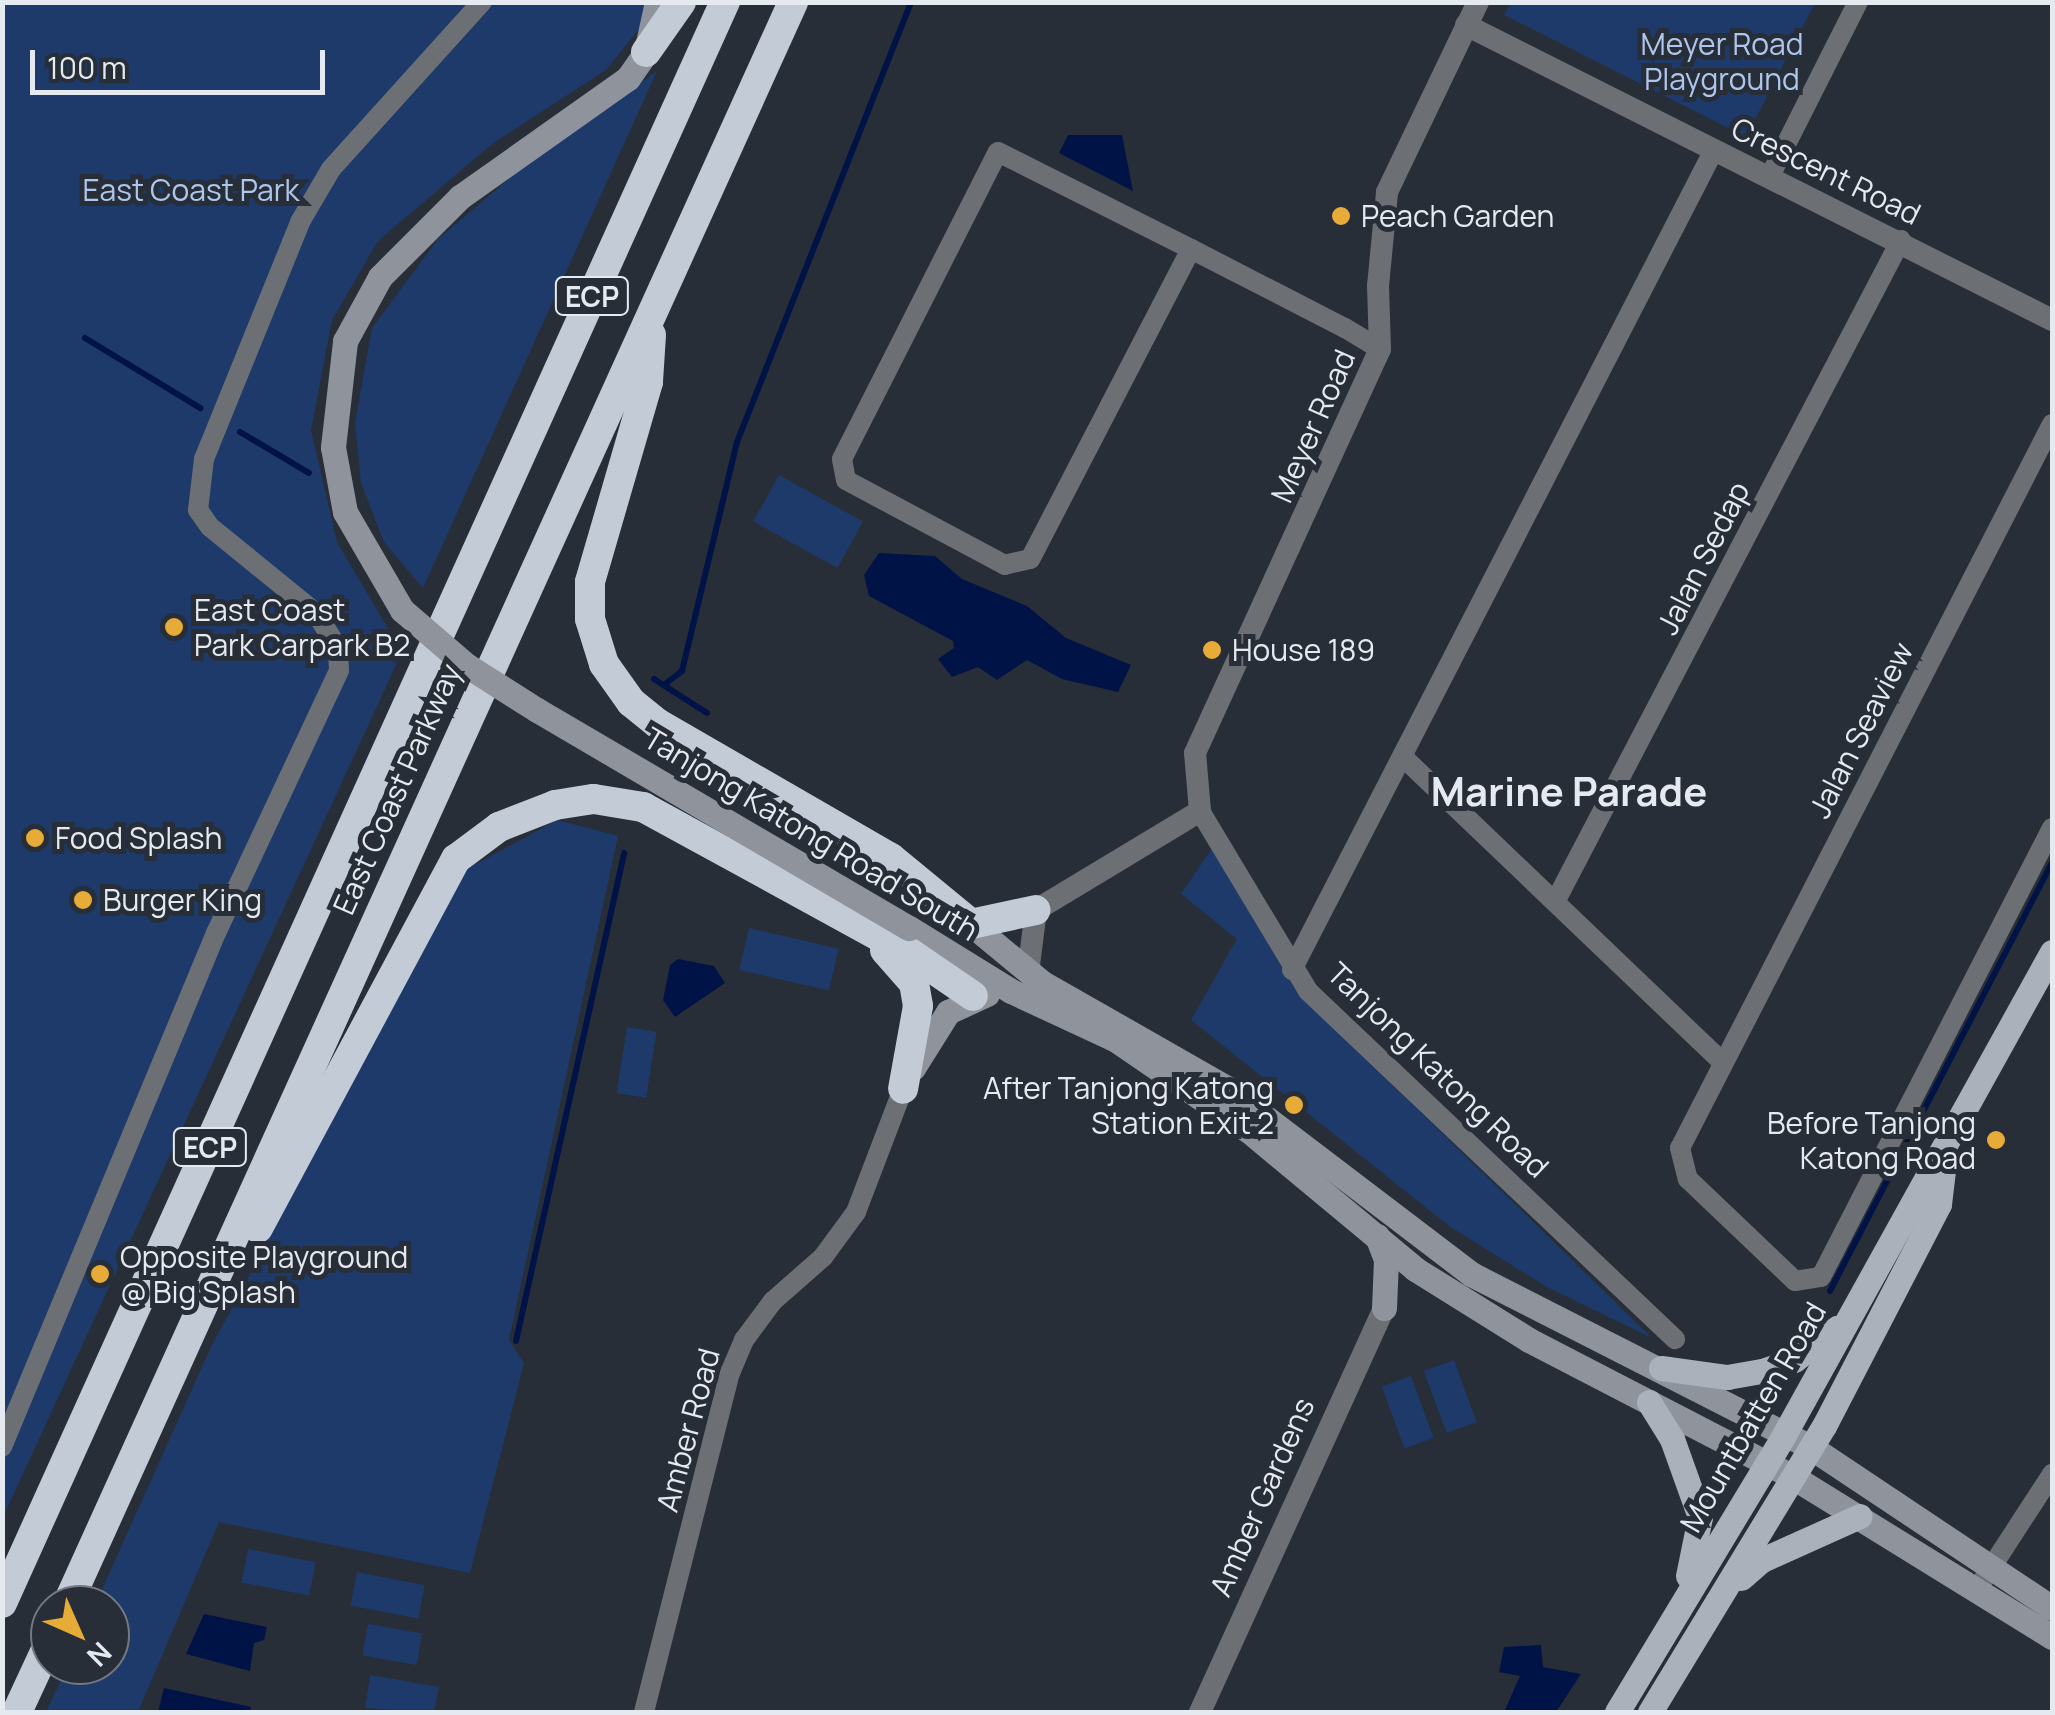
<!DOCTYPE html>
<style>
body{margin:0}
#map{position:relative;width:2055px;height:1715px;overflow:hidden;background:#282e37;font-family:Manrope,sans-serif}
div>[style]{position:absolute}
.green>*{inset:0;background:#1d3a6a;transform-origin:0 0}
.water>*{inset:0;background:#001347}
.stream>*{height:6px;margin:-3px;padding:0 3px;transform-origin:3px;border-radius:3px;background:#001347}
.minor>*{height:20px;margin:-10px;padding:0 10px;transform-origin:10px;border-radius:10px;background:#6c6f74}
.tertiary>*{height:22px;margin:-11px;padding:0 11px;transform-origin:11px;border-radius:11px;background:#6c6f74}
.secondary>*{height:25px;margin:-12.5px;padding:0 12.5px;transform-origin:12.5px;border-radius:12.5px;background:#8f949c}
.primary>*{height:25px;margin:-12.5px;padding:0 12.5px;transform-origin:12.5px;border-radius:12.5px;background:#aab1bb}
.motorway>*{height:30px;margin:-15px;padding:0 15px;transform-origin:15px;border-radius:15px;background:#c3cbd7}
.secondary-bridge>*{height:25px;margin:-12.5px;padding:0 12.5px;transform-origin:12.5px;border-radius:12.5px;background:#8f949c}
.dots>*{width:28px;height:28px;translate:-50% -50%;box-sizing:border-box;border:5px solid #282e37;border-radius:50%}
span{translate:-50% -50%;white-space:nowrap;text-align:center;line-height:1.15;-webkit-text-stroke:10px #282e37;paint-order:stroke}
.shield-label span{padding:2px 8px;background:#282e37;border:2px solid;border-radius:8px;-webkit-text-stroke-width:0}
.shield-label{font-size:28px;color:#e5e9f0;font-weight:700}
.park-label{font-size:30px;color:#adc6ee}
.street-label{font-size:30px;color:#e5e9f0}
.poi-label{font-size:30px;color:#e5e9f0}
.left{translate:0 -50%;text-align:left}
.right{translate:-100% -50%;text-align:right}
.district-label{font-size:40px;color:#e5e9f0;font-weight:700}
.frame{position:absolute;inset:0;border:5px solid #e5e9f0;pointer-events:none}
.north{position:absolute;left:30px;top:1585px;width:100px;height:100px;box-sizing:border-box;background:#282e37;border:2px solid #747981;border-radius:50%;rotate:135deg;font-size:28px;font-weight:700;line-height:40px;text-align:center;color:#e5e9f0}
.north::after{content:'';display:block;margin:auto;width:35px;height:45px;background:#e7ac37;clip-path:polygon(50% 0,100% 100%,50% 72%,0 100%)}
.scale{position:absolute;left:30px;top:50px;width:295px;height:45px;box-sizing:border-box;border:5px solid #e5e9f0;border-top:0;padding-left:12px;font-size:30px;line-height:35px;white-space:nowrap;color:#e5e9f0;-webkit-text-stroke:8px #282e37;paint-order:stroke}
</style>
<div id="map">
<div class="green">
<div style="clip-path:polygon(1511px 2px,1815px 2px,1815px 3px,1746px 137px,1504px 15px)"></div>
<div style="clip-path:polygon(3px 3px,660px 3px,606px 70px,492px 144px,378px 241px,332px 320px,311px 430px,337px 542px,402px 652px,3px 1517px)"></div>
<div style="clip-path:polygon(657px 71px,423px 588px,384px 542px,361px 483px,355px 423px,372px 328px,438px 239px,529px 162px)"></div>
<div style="left:779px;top:475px;width:96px;height:53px;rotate:29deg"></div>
<div style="clip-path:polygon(557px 820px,618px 836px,509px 1340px,524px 1363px,470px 1573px,219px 1522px,138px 1712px,46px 1712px,68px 1665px,110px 1665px,110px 1605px,95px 1605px,211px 1347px,465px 870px)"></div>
<div style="clip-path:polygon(1213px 847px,1285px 973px,1312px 1006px,1652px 1338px,1547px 1287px,1449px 1226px,1191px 1020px,1237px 939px,1181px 894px)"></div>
<div style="left:749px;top:928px;width:92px;height:43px;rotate:13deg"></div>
<div style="left:627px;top:1027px;width:30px;height:67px;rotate:9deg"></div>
<div style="left:1454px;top:1360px;width:66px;height:32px;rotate:70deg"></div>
<div style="left:1411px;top:1376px;width:66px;height:31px;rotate:70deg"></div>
<div style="left:248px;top:1549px;width:69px;height:34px;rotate:11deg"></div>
<div style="left:357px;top:1572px;width:69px;height:34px;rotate:11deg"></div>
<div style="left:368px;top:1624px;width:55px;height:32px;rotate:10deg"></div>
<div style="clip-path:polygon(370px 1675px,439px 1687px,434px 1712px,365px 1708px)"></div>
</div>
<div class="water">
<div style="clip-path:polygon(1068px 135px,1122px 135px,1133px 191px,1059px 153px)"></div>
<div style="clip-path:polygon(879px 553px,935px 556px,962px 579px,1027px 606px,1066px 638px,1131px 665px,1118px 692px,1062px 679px,1027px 660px,997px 680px,978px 667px,952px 677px,938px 659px,954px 648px,953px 641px,869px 596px,864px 575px)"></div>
<div style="clip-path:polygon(678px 959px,714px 966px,725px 983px,675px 1017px,663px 1000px,670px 965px)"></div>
<div style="clip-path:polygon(204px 1614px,267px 1627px,264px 1640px,254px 1643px,250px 1671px,186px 1654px)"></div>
<div style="clip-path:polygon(1541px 1645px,1543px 1667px,1581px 1674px,1556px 1712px,1504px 1712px,1520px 1676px,1499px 1672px,1504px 1647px)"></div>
<div style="clip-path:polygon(164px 1688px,251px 1707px,250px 1712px,158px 1712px)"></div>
</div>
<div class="stream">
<div style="left:85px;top:338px;width:135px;rotate:31.3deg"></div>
<div style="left:240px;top:432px;width:80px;rotate:30.7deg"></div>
<div style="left:654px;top:679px;width:63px;rotate:32.7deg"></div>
<div style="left:664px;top:685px;width:23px;rotate:-38deg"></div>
<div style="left:682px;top:671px;width:236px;rotate:-76.5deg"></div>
<div style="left:737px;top:442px;width:473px;rotate:-68.4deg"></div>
<div style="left:1830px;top:1291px;width:483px;rotate:-62.6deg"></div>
<div style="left:516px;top:1341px;width:500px;rotate:-77.5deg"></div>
</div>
<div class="minor">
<div style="left:1770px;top:176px;width:195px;rotate:-63.2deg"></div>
<div style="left:1191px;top:249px;width:349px;rotate:117.4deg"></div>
<div style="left:1030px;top:559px;width:26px;rotate:167deg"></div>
<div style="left:1005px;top:565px;width:180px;rotate:-151.9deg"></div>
<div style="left:846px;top:480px;width:21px;rotate:-101deg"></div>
<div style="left:842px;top:459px;width:344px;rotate:-63.1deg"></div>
<div style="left:998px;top:152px;width:216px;rotate:26.7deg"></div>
<div style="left:1191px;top:249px;width:173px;rotate:27.2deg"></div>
<div style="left:1345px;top:328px;width:41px;rotate:31deg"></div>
<div style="left:2052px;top:424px;width:814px;rotate:117.19deg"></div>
<div style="left:1680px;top:1148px;width:32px;rotate:76deg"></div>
<div style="left:1688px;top:1179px;width:148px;rotate:43.6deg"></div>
<div style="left:1795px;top:1281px;width:26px;rotate:-9deg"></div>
<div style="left:1821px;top:1277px;width:505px;rotate:-62.78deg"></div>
<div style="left:1403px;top:757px;width:443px;rotate:43.7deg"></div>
<div style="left:1200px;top:811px;width:210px;rotate:59deg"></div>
<div style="left:1308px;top:991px;width:506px;rotate:43.48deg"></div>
<div style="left:1555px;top:902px;width:747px;rotate:-62.41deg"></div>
<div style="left:1292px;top:970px;width:922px;rotate:-62.77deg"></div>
<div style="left:2px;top:1447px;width:557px;rotate:-67.4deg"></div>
<div style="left:216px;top:933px;width:290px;rotate:-64.9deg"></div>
<div style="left:339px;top:670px;width:22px;rotate:-93deg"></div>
<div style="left:338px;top:648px;width:41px;rotate:-122.2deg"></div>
<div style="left:316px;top:613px;width:136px;rotate:-140.9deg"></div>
<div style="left:210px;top:527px;width:21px;rotate:-125deg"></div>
<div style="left:198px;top:510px;width:51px;rotate:-83.3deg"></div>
<div style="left:204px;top:459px;width:256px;rotate:-67.9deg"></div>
<div style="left:300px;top:222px;width:61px;rotate:-59.7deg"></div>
<div style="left:331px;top:169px;width:225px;rotate:-47.9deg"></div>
<div style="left:1976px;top:1591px;width:140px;rotate:-57deg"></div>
<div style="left:644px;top:1712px;width:350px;rotate:-75.8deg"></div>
<div style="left:730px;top:1373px;width:36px;rotate:-67deg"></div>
<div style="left:744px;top:1340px;width:49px;rotate:-53.4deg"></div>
<div style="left:773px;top:1301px;width:67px;rotate:-41.3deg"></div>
<div style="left:823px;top:1257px;width:56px;rotate:-53.7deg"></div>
<div style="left:856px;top:1212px;width:132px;rotate:-69.1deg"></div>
</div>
<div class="tertiary">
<div style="left:1466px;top:25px;width:656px;rotate:26.72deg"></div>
<div style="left:1028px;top:973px;width:64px;rotate:-82.8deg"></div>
<div style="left:1036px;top:910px;width:192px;rotate:-31.1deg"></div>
<div style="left:1200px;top:811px;width:58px;rotate:-94.9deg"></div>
<div style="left:1195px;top:753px;width:444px;rotate:-65.4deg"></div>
<div style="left:1380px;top:349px;width:63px;rotate:-91.8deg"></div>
<div style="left:1378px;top:286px;width:94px;rotate:-84.5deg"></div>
<div style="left:1387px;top:192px;width:211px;rotate:-64.4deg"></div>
<div style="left:1200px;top:1712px;width:444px;rotate:-65.5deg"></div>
</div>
<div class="secondary">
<div style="left:402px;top:610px;width:113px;rotate:-120.2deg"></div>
<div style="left:345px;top:512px;width:66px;rotate:-100.5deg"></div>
<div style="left:333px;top:447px;width:107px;rotate:-83.5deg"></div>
<div style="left:345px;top:341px;width:73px;rotate:-61.3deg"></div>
<div style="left:380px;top:277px;width:113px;rotate:-45deg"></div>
<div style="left:460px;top:197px;width:206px;rotate:-35.3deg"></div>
<div style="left:628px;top:78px;width:32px;rotate:-55deg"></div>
<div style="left:646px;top:52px;width:51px;rotate:-77.6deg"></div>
<div style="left:971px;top:924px;width:91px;rotate:39.6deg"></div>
<div style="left:1041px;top:982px;width:214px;rotate:29.7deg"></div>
<div style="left:1227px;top:1088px;width:307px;rotate:37.3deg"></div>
<div style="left:1471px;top:1274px;width:383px;rotate:27deg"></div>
<div style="left:1812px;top:1448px;width:288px;rotate:33.7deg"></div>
<div style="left:909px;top:928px;width:120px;rotate:31.7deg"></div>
<div style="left:1011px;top:991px;width:116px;rotate:25deg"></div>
<div style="left:1116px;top:1040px;width:161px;rotate:34.4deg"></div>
<div style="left:1249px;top:1131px;width:216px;rotate:39.7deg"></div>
<div style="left:1415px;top:1269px;width:134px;rotate:31.9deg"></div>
<div style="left:1529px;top:1340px;width:297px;rotate:27.4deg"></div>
<div style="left:1793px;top:1477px;width:304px;rotate:31.7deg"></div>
<div style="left:913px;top:1068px;width:66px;rotate:-58deg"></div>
<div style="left:948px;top:1012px;width:43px;rotate:-24.8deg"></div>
<div style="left:1377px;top:1236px;width:26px;rotate:69deg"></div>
<div style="left:1386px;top:1260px;width:48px;rotate:92.4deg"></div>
</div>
<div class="primary">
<div style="left:1661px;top:1368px;width:67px;rotate:7.8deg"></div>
<div style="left:1727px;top:1377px;width:39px;rotate:-10deg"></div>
<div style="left:1765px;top:1370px;width:31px;rotate:-19deg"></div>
<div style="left:1794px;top:1360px;width:54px;rotate:-36.7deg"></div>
<div style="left:1649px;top:1402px;width:44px;rotate:58.1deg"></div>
<div style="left:1672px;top:1439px;width:83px;rotate:70.3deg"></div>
<div style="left:1700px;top:1517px;width:60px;rotate:101.5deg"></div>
<div style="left:1741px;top:1578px;width:28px;rotate:-41deg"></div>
<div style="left:1762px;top:1560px;width:107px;rotate:-24.2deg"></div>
<div style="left:1617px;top:1712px;width:326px;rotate:-58.9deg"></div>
<div style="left:1785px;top:1433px;width:550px;rotate:-60.97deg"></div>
<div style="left:1650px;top:1712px;width:335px;rotate:-58.7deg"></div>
<div style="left:1824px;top:1426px;width:250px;rotate:-62.6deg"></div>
<div style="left:1939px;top:1204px;width:50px;rotate:-83.2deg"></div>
</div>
<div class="motorway">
<div style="left:646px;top:52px;width:61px;rotate:-55deg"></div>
<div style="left:651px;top:335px;width:47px;rotate:93.7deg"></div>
<div style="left:648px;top:382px;width:208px;rotate:106.2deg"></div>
<div style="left:590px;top:582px;width:37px;rotate:90deg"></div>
<div style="left:590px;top:619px;width:47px;rotate:72.7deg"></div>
<div style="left:604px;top:664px;width:47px;rotate:54.6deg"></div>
<div style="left:631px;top:702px;width:33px;rotate:39deg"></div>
<div style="left:657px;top:723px;width:270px;rotate:30deg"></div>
<div style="left:891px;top:858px;width:104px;rotate:39.5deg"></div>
<div style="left:971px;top:924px;width:66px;rotate:-12.2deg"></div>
<div style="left:885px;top:950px;width:44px;rotate:48.7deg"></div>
<div style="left:914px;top:983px;width:23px;rotate:80deg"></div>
<div style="left:918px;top:1006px;width:84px;rotate:100.2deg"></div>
<div style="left:258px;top:1228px;width:419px;rotate:-61.8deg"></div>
<div style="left:456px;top:859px;width:54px;rotate:-36.7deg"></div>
<div style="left:499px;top:827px;width:60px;rotate:-21.4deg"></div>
<div style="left:555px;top:805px;width:39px;rotate:-9deg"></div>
<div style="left:594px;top:799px;width:50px;rotate:9.3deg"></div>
<div style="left:643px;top:807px;width:304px;rotate:28.7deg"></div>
<div style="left:910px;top:953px;width:76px;rotate:34.3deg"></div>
<div style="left:2px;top:1603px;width:1757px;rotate:-65.7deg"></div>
<div style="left:67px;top:1605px;width:1760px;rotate:-65.63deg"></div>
<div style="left:17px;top:1712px;width:78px;rotate:-65.1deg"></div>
</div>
<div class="secondary-bridge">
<div style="left:402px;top:610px;width:84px;rotate:40.7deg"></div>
<div style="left:466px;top:665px;width:84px;rotate:32.4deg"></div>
<div style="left:537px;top:710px;width:431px;rotate:30.4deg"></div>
</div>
<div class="dots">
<div style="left:1341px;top:216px;background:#e7ac37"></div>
<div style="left:174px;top:627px;background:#e7ac37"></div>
<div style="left:1212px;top:650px;background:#e7ac37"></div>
<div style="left:35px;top:838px;background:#e7ac37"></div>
<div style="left:83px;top:900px;background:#e7ac37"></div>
<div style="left:1294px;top:1105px;background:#e7ac37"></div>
<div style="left:1996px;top:1140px;background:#e7ac37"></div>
<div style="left:100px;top:1274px;background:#e7ac37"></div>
</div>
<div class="shield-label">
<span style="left:592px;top:296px">ECP</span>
<span style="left:210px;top:1147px">ECP</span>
</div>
<div class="park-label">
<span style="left:1722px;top:61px">Meyer Road<br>Playground</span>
<span style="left:191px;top:190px">East Coast Park</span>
</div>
<div class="street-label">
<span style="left:1826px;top:171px;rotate:26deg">Crescent Road</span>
<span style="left:1313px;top:426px;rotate:-66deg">Meyer Road</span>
<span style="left:1703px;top:558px;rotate:-63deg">Jalan Sedap</span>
<span style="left:1861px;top:730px;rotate:-63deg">Jalan Seaview</span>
<span style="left:397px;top:789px;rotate:-66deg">East Coast Parkway</span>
<span style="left:811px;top:834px;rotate:31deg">Tanjong Katong Road South</span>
<span style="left:1438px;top:1070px;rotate:44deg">Tanjong Katong Road</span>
<span style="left:1753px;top:1417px;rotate:-60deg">Mountbatten Road</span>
<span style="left:688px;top:1430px;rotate:-75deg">Amber Road</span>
<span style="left:1262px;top:1497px;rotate:-66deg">Amber Gardens</span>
</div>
<div class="poi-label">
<span class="left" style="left:1361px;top:216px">Peach Garden</span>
<span class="left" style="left:194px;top:627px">East Coast<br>Park Carpark B2</span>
<span class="left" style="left:1232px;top:650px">House 189</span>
<span class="left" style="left:55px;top:838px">Food Splash</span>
<span class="left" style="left:103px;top:900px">Burger King</span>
<span class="right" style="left:1274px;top:1105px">After Tanjong Katong<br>Station Exit 2</span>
<span class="right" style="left:1976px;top:1140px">Before Tanjong<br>Katong Road</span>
<span class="left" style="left:120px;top:1274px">Opposite Playground<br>@ Big Splash</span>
</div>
<div class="district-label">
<span style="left:1569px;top:791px">Marine Parade</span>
</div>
<div class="frame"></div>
<div class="north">N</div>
<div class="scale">100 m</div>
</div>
